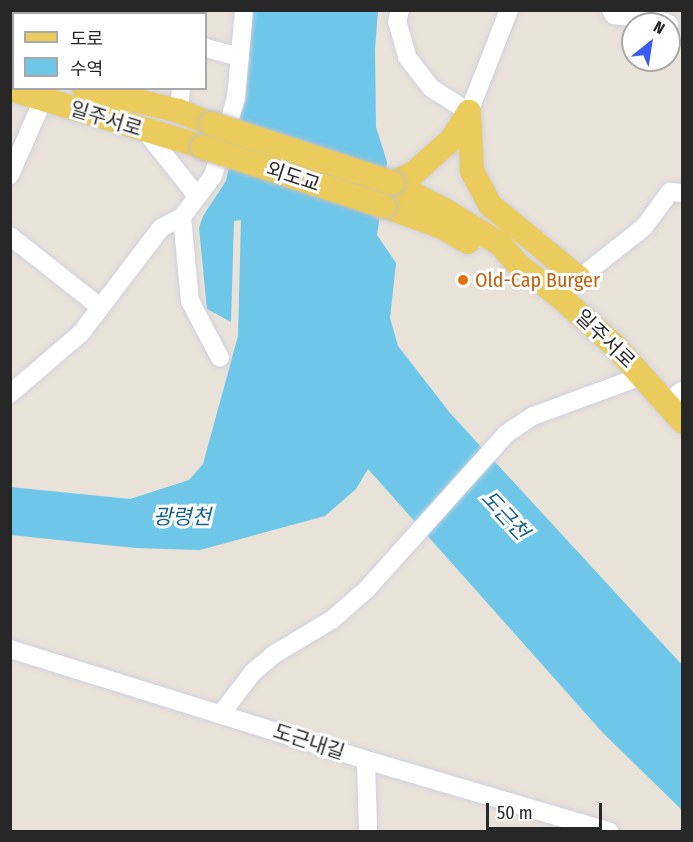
<!DOCTYPE html>
<meta charset="utf-8">
<style>
body{margin:0}
#map{position:relative;width:693px;height:842px;overflow:hidden;background:#e9e2d8;font-family:"Fira Sans Condensed","Noto Sans KR",sans-serif}
div>[style]{position:absolute}
.water>*{inset:0;background:#6ec6e9}
.roads{filter:drop-shadow(0 0 2px #ced1e0) drop-shadow(0 0 2px #ced1e0)}
.minor>*{height:18px;margin:-9px;padding:0 9px;transform-origin:9px;border-radius:9px;background:#fff}
.major>*{height:24px;margin:-12px;padding:0 12px;transform-origin:12px;border-radius:12px;background:#eacb5c}
.bridges{filter:drop-shadow(0 0 2px #c3c3c3) drop-shadow(0 0 2px #c3c3c3)}
.major-bridge>*{height:24px;margin:-12px;padding:0 12px;transform-origin:12px;border-radius:12px;background:#eacb5c}
.dots>*{width:16px;height:16px;translate:-50% -50%;box-sizing:border-box;border:3px solid #fff;border-radius:50%}
span{translate:-50% -50%;white-space:nowrap;text-align:center;line-height:1.15;-webkit-text-stroke:6px #fff;paint-order:stroke}
.street-label{font-size:20px;color:#272727}
.food-label{font-size:20px;color:#c56008}
.left{translate:0 -50%;text-align:left}
.water-label{font-size:21px;color:#126290;font-style:italic}
.frame{position:absolute;inset:0;border:12px solid #272727;pointer-events:none}
.legend{position:absolute;left:12px;top:12px;width:195px;height:78px;box-sizing:border-box;background:#fff;border:2px solid #a9a9a9;margin:0;padding:8px 10px;list-style:none;font-size:18px;color:#272727}
.legend li{display:flex;align-items:center;gap:12px;height:30px}
.legend b{width:30px;border:2px solid #a9a9a9}
.north{position:absolute;left:621px;top:12px;width:60px;height:60px;box-sizing:border-box;background:#fff;border:2px solid #a9a9a9;border-radius:50%;rotate:30deg;font-size:16px;font-weight:700;line-height:24px;text-align:center;color:#272727}
.north::after{content:'';display:block;margin:auto;width:21px;height:27px;background:#3c5bf2;clip-path:polygon(50% 0,100% 100%,50% 72%,0 100%)}
.scale{position:absolute;left:486px;top:803px;width:116px;height:27px;box-sizing:border-box;border:3px solid #272727;border-top:0;padding-left:8px;font-size:18px;line-height:21px;white-space:nowrap;color:#272727;-webkit-text-stroke:4px #fff;paint-order:stroke}
</style>
<div id="map">
<div class="water">
<div style="clip-path:polygon(248px 11px,378px 11px,375px 49px,376px 127px,387px 162px,377px 235px,396px 263px,390px 318px,398px 346px,450px 413px,682px 665px,682px 810px,603px 733px,368px 469px,356px 489px,325px 516px,200px 550px,135px 548px,11px 535px,10px 487px,130px 499px,189px 480px,203px 464px,238px 336px,241px 220px,234px 221px,231px 322px,207px 309px,199px 228px,203px 216px,226px 181px,241px 111px)"></div>
</div>
<div class="roads">
<div class="minor">
<div style="left:123px;top:10px;width:11px;rotate:22deg"></div>
<div style="left:400px;top:10px;width:11px;rotate:105deg"></div>
<div style="left:397px;top:21px;width:37px;rotate:74deg"></div>
<div style="left:407px;top:57px;width:39px;rotate:52deg"></div>
<div style="left:431px;top:88px;width:45px;rotate:32.3deg"></div>
<div style="left:469px;top:112px;width:110px;rotate:-68.6deg"></div>
<div style="left:611px;top:10px;width:6px;rotate:59deg"></div>
<div style="left:614px;top:15px;width:45px;rotate:6.3deg"></div>
<div style="left:659px;top:20px;width:11px;rotate:22deg"></div>
<div style="left:189px;top:14px;width:4px;rotate:-90deg"></div>
<div style="left:206px;top:48px;width:35px;rotate:15deg"></div>
<div style="left:179px;top:111px;width:23px;rotate:-85deg"></div>
<div style="left:146px;top:132px;width:82px;rotate:51.4deg"></div>
<div style="left:10px;top:175px;width:82px;rotate:-66.3deg"></div>
<div style="left:182px;top:217px;width:84px;rotate:84.6deg"></div>
<div style="left:190px;top:301px;width:64px;rotate:62.2deg"></div>
<div style="left:10px;top:236px;width:115px;rotate:38.3deg"></div>
<div style="left:558px;top:295px;width:110px;rotate:-38.3deg"></div>
<div style="left:644px;top:227px;width:44px;rotate:-53.4deg"></div>
<div style="left:670px;top:192px;width:12px;rotate:5deg"></div>
<div style="left:10px;top:394px;width:94px;rotate:-40.7deg"></div>
<div style="left:81px;top:333px;width:132px;rotate:-52.7deg"></div>
<div style="left:161px;top:228px;width:24px;rotate:-28deg"></div>
<div style="left:182px;top:217px;width:51px;rotate:-52.9deg"></div>
<div style="left:213px;top:176px;width:81px;rotate:-73.6deg"></div>
<div style="left:236px;top:98px;width:88px;rotate:-84.8deg"></div>
<div style="left:666px;top:403px;width:20px;rotate:-37deg"></div>
<div style="left:10px;top:649px;width:373px;rotate:17.3deg"></div>
<div style="left:366px;top:760px;width:254px;rotate:16.4deg"></div>
<div style="left:221px;top:714px;width:53px;rotate:-52.7deg"></div>
<div style="left:253px;top:672px;width:26px;rotate:-40deg"></div>
<div style="left:273px;top:655px;width:70px;rotate:-31deg"></div>
<div style="left:333px;top:619px;width:45px;rotate:-41.4deg"></div>
<div style="left:367px;top:589px;width:208px;rotate:-48.1deg"></div>
<div style="left:506px;top:434px;width:32px;rotate:-34deg"></div>
<div style="left:533px;top:416px;width:116px;rotate:-20.2deg"></div>
<div style="left:366px;top:760px;width:72px;rotate:88.4deg"></div>
</div>
<div class="major">
<div style="left:10px;top:66px;width:4px;rotate:14deg"></div>
<div style="left:84px;top:88px;width:98px;rotate:13.6deg"></div>
<div style="left:179px;top:111px;width:35px;rotate:22deg"></div>
<div style="left:10px;top:89px;width:202px;rotate:16.7deg"></div>
<div style="left:469px;top:112px;width:59px;rotate:87.1deg"></div>
<div style="left:472px;top:171px;width:38px;rotate:62deg"></div>
<div style="left:490px;top:205px;width:115px;rotate:39.4deg"></div>
<div style="left:392px;top:183px;width:63px;rotate:27.4deg"></div>
<div style="left:448px;top:212px;width:61px;rotate:31.6deg"></div>
<div style="left:500px;top:244px;width:29px;rotate:49deg"></div>
<div style="left:519px;top:266px;width:49px;rotate:36.6deg"></div>
<div style="left:558px;top:295px;width:75px;rotate:41.8deg"></div>
<div style="left:614px;top:345px;width:102px;rotate:48.2deg"></div>
<div style="left:392px;top:183px;width:24px;rotate:-24deg"></div>
<div style="left:414px;top:173px;width:51px;rotate:-41.8deg"></div>
<div style="left:452px;top:139px;width:32px;rotate:-58deg"></div>
<div style="left:384px;top:206px;width:62px;rotate:19.9deg"></div>
<div style="left:442px;top:227px;width:30px;rotate:30deg"></div>
</div>
</div>
<div class="bridges">
<div class="major-bridge">
<div style="left:212px;top:124px;width:189px;rotate:18.1deg"></div>
<div style="left:203px;top:147px;width:190px;rotate:18.1deg"></div>
</div>
</div>
<div class="dots">
<div style="left:463px;top:280px;background:#e8710a"></div>
</div>
<div class="street-label">
<span style="left:106px;top:119px;rotate:17deg">일주서로</span>
<span style="left:293px;top:177px;rotate:18deg">외도교</span>
<span style="left:605px;top:339px;rotate:44deg">일주서로</span>
<span style="left:309px;top:742px;rotate:18deg">도근내길</span>
</div>
<div class="food-label">
<span class="left" style="left:475px;top:280px">Old-Cap Burger</span>
</div>
<div class="water-label">
<span style="left:505px;top:515px;rotate:47deg">도근천</span>
<span style="left:182px;top:517px">광령천</span>
</div>
<div class="frame"></div>
<ul class="legend">
<li><b style="height:8px;background:#eacb5c"></b>도로</li>
<li><b style="height:16px;background:#6ec6e9"></b>수역</li>
</ul>
<div class="north">N</div>
<div class="scale">50 m</div>
</div>
